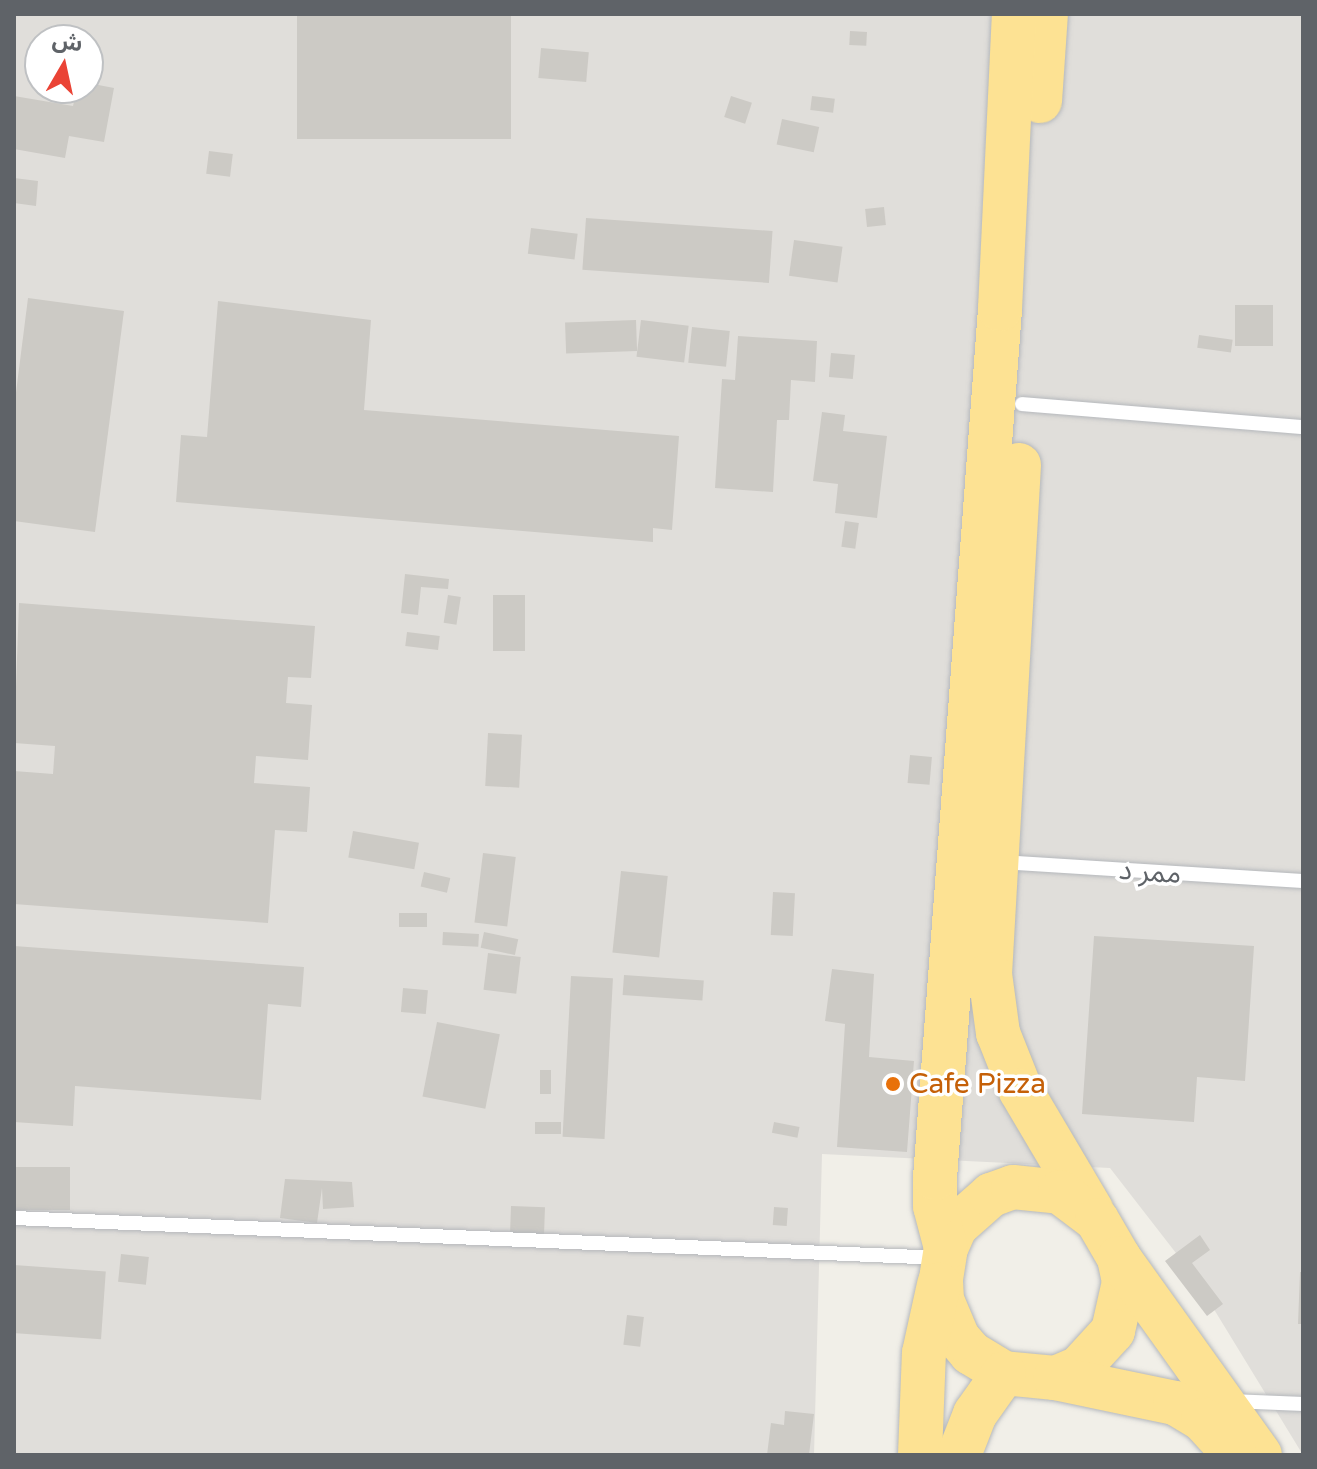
<!DOCTYPE html>
<meta charset="utf-8">
<style>
body{margin:0}
#map{position:relative;width:1317px;height:1469px;overflow:hidden;background:#f1efe8;font-family:"Varela Round","Noto Sans Arabic",sans-serif}
div>[style]{position:absolute}
.industrial>*{inset:0;background:#e0deda}
.building>*{inset:0;background:#cccac5;transform-origin:0 0}
.roads{filter:drop-shadow(0 0 2px #b5b8bc) drop-shadow(0 0 2px #b5b8bc)}
.lane>*{height:14px;margin:-7px;padding:0 7px;transform-origin:7px;border-radius:7px;background:#fff}
.highway>*{height:44px;margin:-22px;padding:0 22px;transform-origin:22px;border-radius:22px;background:#fde293}
.dots>*{width:22px;height:22px;translate:-50% -50%;box-sizing:border-box;border:4px solid #fff;border-radius:50%}
span{translate:-50% -50%;white-space:nowrap;text-align:center;line-height:1.15;-webkit-text-stroke:7px #fff;paint-order:stroke}
.street-label{font-size:28px;color:#5f6368}
.food-label{font-size:28px;color:#c56008}
.left{translate:0 -50%;text-align:left}
.frame{position:absolute;inset:0;border:16px solid #5f6368;pointer-events:none}
.north{position:absolute;left:24px;top:24px;width:80px;height:80px;box-sizing:border-box;background:#fff;border:2px solid #bfc1c3;border-radius:50%;rotate:9deg;font-size:22px;font-weight:700;line-height:32px;text-align:center;color:#5f6368}
.north::after{content:'';display:block;margin:auto;width:28px;height:36px;background:#ea4335;clip-path:polygon(50% 0,100% 100%,50% 72%,0 100%)}
</style>
<div id="map">
<div class="industrial">
<div style="clip-path:polygon(evenodd,14px 14px,1303px 14px,1303px 1455px,1193px 1275px,1110px 1168px,822px 1154px,814px 1455px,14px 1455px,14px 14px,40px 40px,88px 40px,88px 88px,40px 88px,40px 40px)"></div>
</div>
<div class="building">
<div style="left:297px;top:14px;width:214px;height:125px"></div>
<div style="left:850px;top:31px;width:17px;height:14px;rotate:3deg"></div>
<div style="left:541px;top:48px;width:48px;height:30px;rotate:5deg"></div>
<div style="clip-path:polygon(88px 83px,114px 88px,104px 142px,69px 136px,65px 158px,14px 149px,14px 96px,73px 106px,77px 88px,88px 88px)"></div>
<div style="left:731px;top:96px;width:22px;height:22px;rotate:18deg"></div>
<div style="left:812px;top:96px;width:23px;height:14px;rotate:7deg"></div>
<div style="left:782px;top:119px;width:38px;height:26px;rotate:12deg"></div>
<div style="left:209px;top:151px;width:24px;height:23px;rotate:7deg"></div>
<div style="clip-path:polygon(14px 178px,38px 181px,36px 206px,14px 203px)"></div>
<div style="left:884px;top:207px;width:18px;height:19px;rotate:84deg"></div>
<div style="left:586px;top:218px;width:187px;height:52px;rotate:4deg"></div>
<div style="left:531px;top:228px;width:47px;height:26px;rotate:7deg"></div>
<div style="left:794px;top:240px;width:49px;height:36px;rotate:8deg"></div>
<div style="clip-path:polygon(28px 298px,124px 311px,95px 532px,14px 521px,14px 408px)"></div>
<div style="clip-path:polygon(218px 301px,371px 320px,364px 410px,679px 436px,672px 530px,653px 528px,653px 542px,176px 502px,181px 435px,207px 437px)"></div>
<div style="left:1235px;top:305px;width:38px;height:41px"></div>
<div style="left:636px;top:320px;width:31px;height:71px;rotate:88deg"></div>
<div style="left:641px;top:320px;width:48px;height:37px;rotate:7deg"></div>
<div style="left:692px;top:327px;width:38px;height:36px;rotate:6deg"></div>
<div style="left:1199px;top:335px;width:34px;height:13px;rotate:8deg"></div>
<div style="clip-path:polygon(738px 336px,817px 341px,815px 382px,791px 380px,789px 420px,777px 420px,773px 492px,715px 488px,722px 379px,735px 380px)"></div>
<div style="left:831px;top:353px;width:24px;height:24px;rotate:5deg"></div>
<div style="clip-path:polygon(822px 412px,845px 415px,843px 431px,887px 436px,877px 518px,835px 513px,838px 484px,813px 481px)"></div>
<div style="left:845px;top:521px;width:14px;height:26px;rotate:8deg"></div>
<div style="clip-path:polygon(405px 574px,449px 579px,448px 589px,421px 587px,418px 615px,401px 613px)"></div>
<div style="left:448px;top:595px;width:13px;height:28px;rotate:9deg"></div>
<div style="left:493px;top:595px;width:32px;height:56px"></div>
<div style="clip-path:polygon(19px 603px,315px 626px,311px 678px,288px 677px,286px 703px,312px 705px,308px 760px,256px 756px,254px 783px,310px 787px,307px 832px,275px 830px,268px 923px,14px 904px,14px 771px,53px 774px,55px 746px,14px 743px)"></div>
<div style="left:407px;top:632px;width:33px;height:14px;rotate:7deg"></div>
<div style="left:488px;top:733px;width:34px;height:53px;rotate:3deg"></div>
<div style="left:910px;top:755px;width:22px;height:28px;rotate:5deg"></div>
<div style="left:353px;top:831px;width:67px;height:27px;rotate:10deg"></div>
<div style="left:483px;top:853px;width:33px;height:70px;rotate:7deg"></div>
<div style="left:621px;top:871px;width:47px;height:82px;rotate:6deg"></div>
<div style="left:424px;top:872px;width:27px;height:15px;rotate:13deg"></div>
<div style="left:773px;top:892px;width:22px;height:43px;rotate:3deg"></div>
<div style="left:399px;top:913px;width:28px;height:14px"></div>
<div style="left:443px;top:932px;width:36px;height:13px;rotate:3deg"></div>
<div style="left:484px;top:932px;width:35px;height:16px;rotate:12deg"></div>
<div style="clip-path:polygon(1094px 936px,1254px 946px,1245px 1081px,1197px 1077px,1194px 1122px,1082px 1114px)"></div>
<div style="clip-path:polygon(14px 946px,304px 967px,301px 1007px,268px 1004px,261px 1100px,75px 1086px,73px 1126px,14px 1122px)"></div>
<div style="left:488px;top:953px;width:33px;height:37px;rotate:7deg"></div>
<div style="clip-path:polygon(832px 969px,874px 974px,869px 1057px,914px 1061px,907px 1152px,837px 1147px,845px 1024px,825px 1021px)"></div>
<div style="left:624px;top:975px;width:80px;height:20px;rotate:4deg"></div>
<div style="left:571px;top:976px;width:42px;height:161px;rotate:3deg"></div>
<div style="left:403px;top:988px;width:25px;height:24px;rotate:5deg"></div>
<div style="left:437px;top:1022px;width:64px;height:76px;rotate:11deg"></div>
<div style="left:540px;top:1070px;width:11px;height:24px"></div>
<div style="left:535px;top:1122px;width:26px;height:12px"></div>
<div style="left:774px;top:1122px;width:26px;height:11px;rotate:11deg"></div>
<div style="left:14px;top:1167px;width:56px;height:43px"></div>
<div style="clip-path:polygon(285px 1179px,352px 1182px,354px 1207px,323px 1209px,322px 1188px,317px 1223px,280px 1218px)"></div>
<div style="left:511px;top:1206px;width:34px;height:28px;rotate:2deg"></div>
<div style="left:774px;top:1207px;width:14px;height:18px;rotate:4deg"></div>
<div style="clip-path:polygon(1200px 1235px,1210px 1250px,1192px 1263px,1223px 1304px,1207px 1316px,1165px 1261px)"></div>
<div style="left:121px;top:1254px;width:28px;height:28px;rotate:6deg"></div>
<div style="left:14px;top:1265px;width:92px;height:68px;rotate:4deg"></div>
<div style="clip-path:polygon(1300px 1272px,1303px 1272px,1303px 1324px,1298px 1324px)"></div>
<div style="left:627px;top:1315px;width:17px;height:30px;rotate:7deg"></div>
<div style="clip-path:polygon(785px 1411px,814px 1414px,809px 1455px,767px 1455px,771px 1423px,784px 1425px)"></div>
</div>
<div class="roads">
<div class="lane">
<div style="left:1022px;top:404px;width:282px;rotate:4.7deg"></div>
<div style="left:1000px;top:862px;width:304px;rotate:3.6deg"></div>
<div style="left:14px;top:1218px;width:928px;rotate:2.47deg"></div>
<div style="left:1231px;top:1401px;width:72px;rotate:2.4deg"></div>
</div>
<div class="highway">
<div style="left:1040px;top:101px;width:87px;rotate:-86.1deg"></div>
<div style="left:1019px;top:465px;width:510px;rotate:93.26deg"></div>
<div style="left:990px;top:974px;width:60px;rotate:82.3deg"></div>
<div style="left:998px;top:1033px;width:62px;rotate:68.4deg"></div>
<div style="left:1021px;top:1091px;width:139px;rotate:59.4deg"></div>
<div style="left:946px;top:1248px;width:24px;rotate:-66deg"></div>
<div style="left:956px;top:1226px;width:47px;rotate:-41.5deg"></div>
<div style="left:991px;top:1195px;width:23px;rotate:-20deg"></div>
<div style="left:1013px;top:1187px;width:47px;rotate:6.1deg"></div>
<div style="left:1060px;top:1192px;width:46px;rotate:37.1deg"></div>
<div style="left:1097px;top:1220px;width:44px;rotate:59.9deg"></div>
<div style="left:1119px;top:1258px;width:25px;rotate:78deg"></div>
<div style="left:1124px;top:1282px;width:50px;rotate:102.7deg"></div>
<div style="left:1113px;top:1331px;width:50px;rotate:132.6deg"></div>
<div style="left:1079px;top:1368px;width:26px;rotate:157deg"></div>
<div style="left:1055px;top:1378px;width:51px;rotate:-174.4deg"></div>
<div style="left:1004px;top:1373px;width:39px;rotate:-149deg"></div>
<div style="left:971px;top:1353px;width:20px;rotate:-131deg"></div>
<div style="left:958px;top:1338px;width:41px;rotate:-112.8deg"></div>
<div style="left:942px;top:1300px;width:21px;rotate:-93deg"></div>
<div style="left:941px;top:1279px;width:31px;rotate:-81deg"></div>
<div style="left:946px;top:1248px;width:43px;rotate:-104.7deg"></div>
<div style="left:935px;top:1206px;width:28px;rotate:-90deg"></div>
<div style="left:935px;top:1178px;width:871px;rotate:-85.72deg"></div>
<div style="left:1000px;top:309px;width:295px;rotate:-87.3deg"></div>
<div style="left:1119px;top:1258px;width:242px;rotate:54.4deg"></div>
<div style="left:1055px;top:1378px;width:123px;rotate:11.8deg"></div>
<div style="left:1175px;top:1403px;width:33px;rotate:31deg"></div>
<div style="left:1203px;top:1420px;width:47px;rotate:47.6deg"></div>
<div style="left:920px;top:1455px;width:102px;rotate:-87.8deg"></div>
<div style="left:924px;top:1353px;width:70px;rotate:-77.6deg"></div>
<div style="left:959px;top:1455px;width:44px;rotate:-68.7deg"></div>
<div style="left:975px;top:1414px;width:50px;rotate:-54.7deg"></div>
</div>
</div>
<div class="dots">
<div style="left:893px;top:1084px;background:#e8710a"></div>
</div>
<div class="street-label">
<span style="left:1150px;top:872px;rotate:4deg">ممر د</span>
</div>
<div class="food-label">
<span class="left" style="left:909px;top:1084px">Cafe Pizza</span>
</div>
<div class="frame"></div>
<div class="north">ش</div>
</div>
